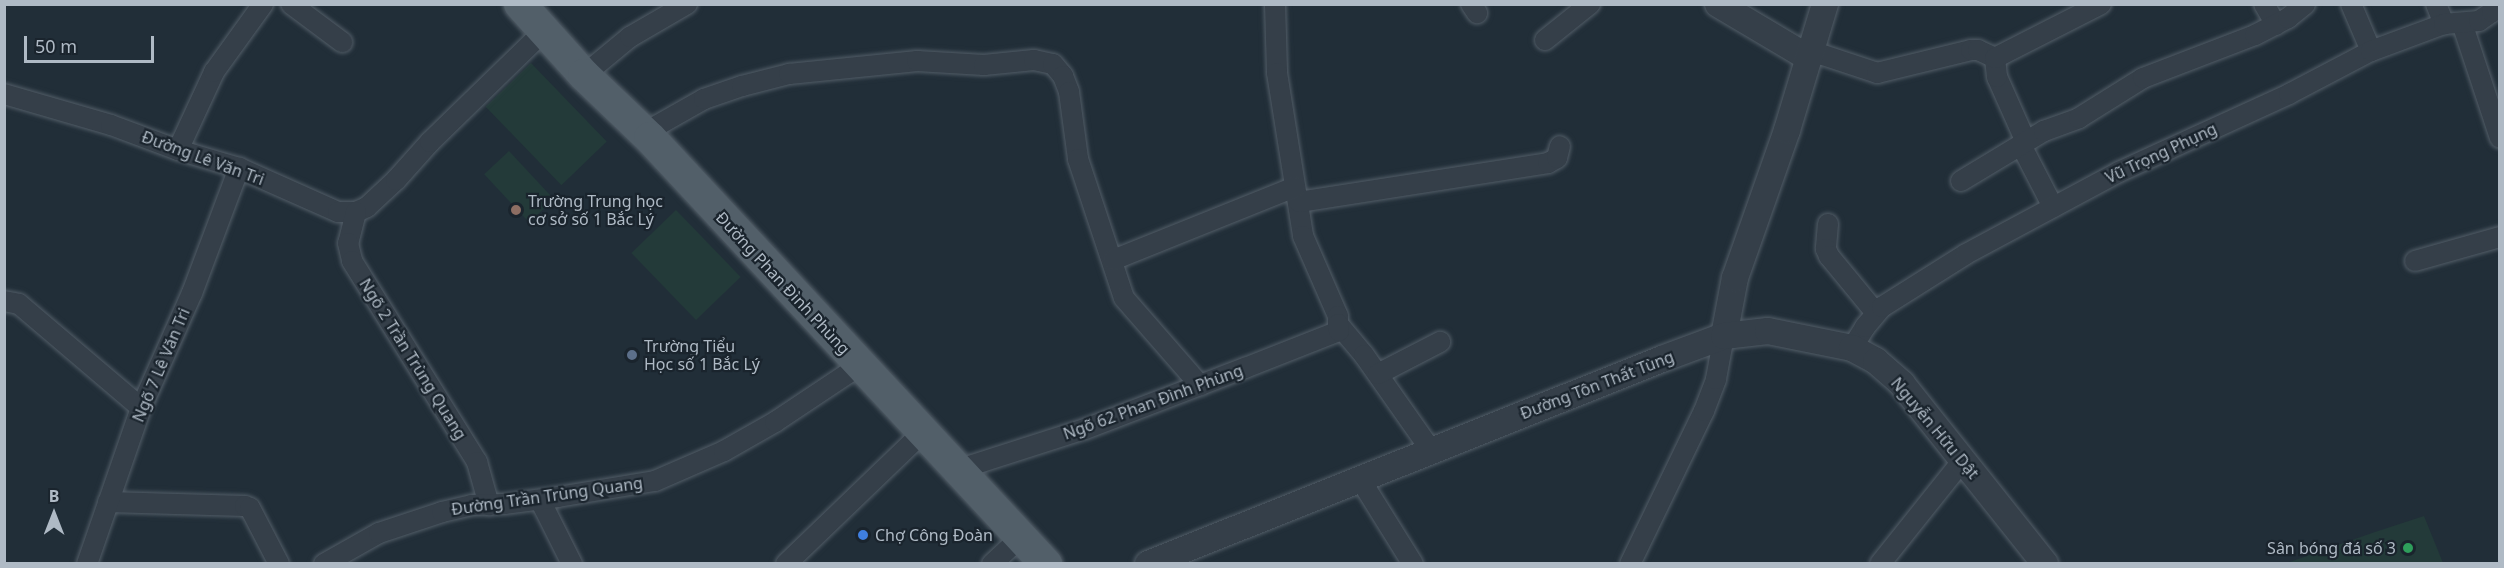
<!DOCTYPE html>
<meta charset="utf-8">
<style>
body{margin:0}
#map{position:relative;width:2504px;height:568px;overflow:hidden;background:#212e38;font-family:"Noto Sans",sans-serif}
div>[style]{position:absolute}
.green>*{inset:0;background:#233a39;transform-origin:0 0}
.roads{filter:drop-shadow(0 0 2px #525d67) drop-shadow(0 0 2px #525d67)}
.minor>*{height:20px;margin:-10px;padding:0 10px;transform-origin:10px;border-radius:10px;background:#353f49}
.tertiary>*{height:26px;margin:-13px;padding:0 13px;transform-origin:13px;border-radius:13px;background:#353f49}
.primary>*{height:32px;margin:-16px;padding:0 16px;transform-origin:16px;border-radius:16px;background:#525f69}
.dots>*{width:16px;height:16px;translate:-50% -50%;box-sizing:border-box;border:3px solid #1a242d;border-radius:50%}
span{translate:-50% -50%;white-space:nowrap;text-align:center;line-height:1.15;-webkit-text-stroke:4.5px #1a242d;paint-order:stroke}
.street-label{font-size:16px;color:#afbac5}
.poi-label{font-size:16px;color:#afbac5}
.left{translate:0 -50%;text-align:left}
.right{translate:-100% -50%;text-align:right}
.frame{position:absolute;inset:0;border:6px solid #afbac5;pointer-events:none}
.north{position:absolute;left:24px;top:484px;width:60px;height:60px;-webkit-text-stroke:4px #1a242d;paint-order:stroke;rotate:0deg;font-size:16px;font-weight:700;line-height:24px;text-align:center;color:#afbac5}
.north::after{content:'';display:block;margin:auto;width:21px;height:27px;background:#afbac5;clip-path:polygon(50% 0,100% 100%,50% 72%,0 100%)}
.scale{position:absolute;left:24px;top:36px;width:130px;height:27px;box-sizing:border-box;border:3px solid #afbac5;border-top:0;padding-left:8px;font-size:18px;line-height:21px;white-space:nowrap;color:#afbac5;-webkit-text-stroke:4px #1a242d;paint-order:stroke}
</style>
<div id="map">
<div class="green">
<div style="left:531px;top:63px;width:109px;height:63px;rotate:46deg"></div>
<div style="left:509px;top:151px;width:66px;height:34px;rotate:47deg"></div>
<div style="left:676px;top:210px;width:93px;height:62px;rotate:46deg"></div>
<div style="clip-path:polygon(2424px 516px,2443px 563px,2287px 563px,2372px 533px)"></div>
</div>
<div class="roads">
<div class="minor">
<div style="left:291px;top:4px;width:64px;rotate:36.7deg"></div>
<div style="left:1275px;top:4px;width:69px;rotate:88.3deg"></div>
<div style="left:1277px;top:73px;width:165px;rotate:80.9deg"></div>
<div style="left:1303px;top:236px;width:87px;rotate:66.4deg"></div>
<div style="left:1338px;top:316px;width:8px;rotate:90deg"></div>
<div style="left:1338px;top:324px;width:40px;rotate:50deg"></div>
<div style="left:1364px;top:355px;width:115px;rotate:54.9deg"></div>
<div style="left:1471px;top:4px;width:11px;rotate:56deg"></div>
<div style="left:2264px;top:4px;width:24px;rotate:60deg"></div>
<div style="left:2351px;top:4px;width:51px;rotate:66.9deg"></div>
<div style="left:2436px;top:4px;width:22px;rotate:68deg"></div>
<div style="left:2462px;top:23px;width:121px;rotate:71.7deg"></div>
<div style="left:1545px;top:40px;width:58px;rotate:-38.7deg"></div>
<div style="left:1811px;top:51px;width:70px;rotate:18.4deg"></div>
<div style="left:1877px;top:73px;width:97px;rotate:-13.7deg"></div>
<div style="left:1971px;top:50px;width:7px"></div>
<div style="left:1978px;top:50px;width:19px;rotate:25deg"></div>
<div style="left:584px;top:75px;width:60px;rotate:-39.6deg"></div>
<div style="left:630px;top:37px;width:66px;rotate:-30.1deg"></div>
<div style="left:4px;top:94px;width:111px;rotate:16.2deg"></div>
<div style="left:111px;top:125px;width:72px;rotate:20.5deg"></div>
<div style="left:178px;top:150px;width:64px;rotate:16.4deg"></div>
<div style="left:239px;top:168px;width:108px;rotate:24deg"></div>
<div style="left:338px;top:212px;width:18px"></div>
<div style="left:356px;top:212px;width:12px;rotate:-24deg"></div>
<div style="left:367px;top:207px;width:40px;rotate:-43deg"></div>
<div style="left:396px;top:180px;width:51px;rotate:-48.2deg"></div>
<div style="left:430px;top:142px;width:159px;rotate:-44.2deg"></div>
<div style="left:644px;top:133px;width:69px;rotate:-29.5deg"></div>
<div style="left:704px;top:99px;width:40px;rotate:-18.9deg"></div>
<div style="left:742px;top:86px;width:49px;rotate:-14.3deg"></div>
<div style="left:789px;top:74px;width:129px;rotate:-5.8deg"></div>
<div style="left:917px;top:61px;width:67px;rotate:3.4deg"></div>
<div style="left:984px;top:65px;width:50px;rotate:-5.7deg"></div>
<div style="left:1034px;top:60px;width:19px;rotate:12deg"></div>
<div style="left:1053px;top:64px;width:16px;rotate:50deg"></div>
<div style="left:1063px;top:76px;width:17px;rotate:69deg"></div>
<div style="left:1069px;top:92px;width:68px;rotate:82.3deg"></div>
<div style="left:1078px;top:159px;width:146px;rotate:71.7deg"></div>
<div style="left:1124px;top:298px;width:116px;rotate:48.9deg"></div>
<div style="left:2026px;top:142px;width:71px;rotate:-114deg"></div>
<div style="left:1997px;top:77px;width:19px;rotate:-96deg"></div>
<div style="left:1995px;top:58px;width:119px;rotate:-27deg"></div>
<div style="left:2021px;top:145px;width:70px;rotate:62.7deg"></div>
<div style="left:178px;top:150px;width:86px;rotate:-65.2deg"></div>
<div style="left:214px;top:72px;width:84px;rotate:-54.2deg"></div>
<div style="left:1961px;top:181px;width:97px;rotate:-31.1deg"></div>
<div style="left:2044px;top:131px;width:37px;rotate:-20deg"></div>
<div style="left:2079px;top:118px;width:75px;rotate:-32deg"></div>
<div style="left:2143px;top:78px;width:120px;rotate:-21deg"></div>
<div style="left:2255px;top:35px;width:37px;rotate:-27deg"></div>
<div style="left:2288px;top:18px;width:22px;rotate:-39deg"></div>
<div style="left:1299px;top:202px;width:252px;rotate:-8.9deg"></div>
<div style="left:1548px;top:163px;width:10px;rotate:-29deg"></div>
<div style="left:1557px;top:158px;width:12px;rotate:-76deg"></div>
<div style="left:356px;top:212px;width:32px;rotate:104deg"></div>
<div style="left:348px;top:243px;width:18px;rotate:77deg"></div>
<div style="left:352px;top:261px;width:237px;rotate:58.1deg"></div>
<div style="left:477px;top:462px;width:45px;rotate:74.4deg"></div>
<div style="left:1828px;top:224px;width:25px;rotate:95deg"></div>
<div style="left:1826px;top:249px;width:8px;rotate:67deg"></div>
<div style="left:1829px;top:256px;width:74px;rotate:50.5deg"></div>
<div style="left:1113px;top:260px;width:196px;rotate:-21.9deg"></div>
<div style="left:2415px;top:261px;width:88px;rotate:-15.8deg"></div>
<div style="left:4px;top:301px;width:15px;rotate:11deg"></div>
<div style="left:19px;top:304px;width:160px;rotate:40.4deg"></div>
<div style="left:1852px;top:348px;width:25px;rotate:-58deg"></div>
<div style="left:1865px;top:327px;width:26px;rotate:-50deg"></div>
<div style="left:1882px;top:307px;width:99px;rotate:-32.2deg"></div>
<div style="left:1966px;top:254px;width:174px;rotate:-28.2deg"></div>
<div style="left:2119px;top:172px;width:187px;rotate:-24.6deg"></div>
<div style="left:2289px;top:94px;width:93px;rotate:-27.7deg"></div>
<div style="left:2371px;top:51px;width:78px;rotate:-20.3deg"></div>
<div style="left:2444px;top:24px;width:35px;rotate:-5deg"></div>
<div style="left:2479px;top:21px;width:16px;rotate:-35deg"></div>
<div style="left:2492px;top:12px;width:9px;rotate:-69deg"></div>
<div style="left:1378px;top:374px;width:70px;rotate:-27.3deg"></div>
<div style="left:957px;top:470px;width:134px;rotate:-17.8deg"></div>
<div style="left:1085px;top:429px;width:171px;rotate:-20.9deg"></div>
<div style="left:1245px;top:368px;width:101px;rotate:-21.5deg"></div>
<div style="left:1339px;top:331px;width:7px;rotate:-98deg"></div>
<div style="left:1360px;top:479px;width:100px;rotate:58.1deg"></div>
<div style="left:540px;top:500px;width:72px;rotate:63.4deg"></div>
<div style="left:108px;top:502px;width:137px;rotate:1.7deg"></div>
<div style="left:245px;top:506px;width:5px;rotate:22deg"></div>
<div style="left:250px;top:508px;width:63px;rotate:62.6deg"></div>
<div style="left:87px;top:564px;width:165px;rotate:-70.9deg"></div>
<div style="left:141px;top:408px;width:126px;rotate:-66.1deg"></div>
<div style="left:192px;top:293px;width:134px;rotate:-69.4deg"></div>
<div style="left:324px;top:564px;width:63px;rotate:-29.4deg"></div>
<div style="left:379px;top:533px;width:66px;rotate:-18.4deg"></div>
<div style="left:442px;top:512px;width:31px;rotate:-13deg"></div>
<div style="left:472px;top:505px;width:32px;rotate:-2deg"></div>
<div style="left:504px;top:504px;width:54px;rotate:-7.4deg"></div>
<div style="left:558px;top:497px;width:98px;rotate:-9.4deg"></div>
<div style="left:655px;top:481px;width:75px;rotate:-23.5deg"></div>
<div style="left:724px;top:451px;width:59px;rotate:-29.6deg"></div>
<div style="left:775px;top:422px;width:101px;rotate:-33.7deg"></div>
<div style="left:786px;top:564px;width:189px;rotate:-43.9deg"></div>
<div style="left:992px;top:564px;width:40px;rotate:-43deg"></div>
<div style="left:1630px;top:564px;width:170px;rotate:-64.2deg"></div>
<div style="left:1704px;top:411px;width:34px;rotate:-69deg"></div>
<div style="left:1716px;top:379px;width:44px;rotate:-79.5deg"></div>
<div style="left:1880px;top:564px;width:133px;rotate:-51.4deg"></div>
</div>
<div class="tertiary">
<div style="left:1718px;top:4px;width:106px;rotate:30.7deg"></div>
<div style="left:1724px;top:336px;width:59px;rotate:-79.3deg"></div>
<div style="left:1735px;top:278px;width:157px;rotate:-70.6deg"></div>
<div style="left:1787px;top:130px;width:132px;rotate:-73.2deg"></div>
<div style="left:1148px;top:564px;width:553px;rotate:-21.74deg"></div>
<div style="left:1662px;top:359px;width:66px;rotate:-20.4deg"></div>
<div style="left:1724px;top:336px;width:44px;rotate:-6.5deg"></div>
<div style="left:1768px;top:331px;width:86px;rotate:11.4deg"></div>
<div style="left:1852px;top:348px;width:27px;rotate:28deg"></div>
<div style="left:1876px;top:361px;width:35px;rotate:41deg"></div>
<div style="left:1902px;top:384px;width:230px;rotate:51.5deg"></div>
</div>
<div class="primary">
<div style="left:520px;top:4px;width:96px;rotate:48deg"></div>
<div style="left:584px;top:75px;width:91px;rotate:43.7deg"></div>
<div style="left:650px;top:138px;width:582px;rotate:47.09deg"></div>
</div>
</div>
<div class="dots">
<div style="left:516px;top:210px;background:#8d6e63"></div>
<div style="left:632px;top:355px;background:#5c6f8a"></div>
<div style="left:863px;top:535px;background:#3f7fe0"></div>
<div style="left:2408px;top:548px;background:#2e9e5b"></div>
</div>
<div class="street-label">
<span style="left:2161px;top:153px;rotate:-25deg">Vũ Trọng Phụng</span>
<span style="left:203px;top:158px;rotate:20deg">Đường Lê Văn Tri</span>
<span style="left:783px;top:283px;rotate:47deg">Đường Phan Đình Phùng</span>
<span style="left:413px;top:359px;rotate:58deg">Ngõ 2 Trần Trùng Quang</span>
<span style="left:161px;top:365px;rotate:-67deg">Ngõ 7 Lê Văn Tri</span>
<span style="left:1597px;top:385px;rotate:-21deg">Đường Tôn Thất Tùng</span>
<span style="left:1153px;top:402px;rotate:-20deg">Ngõ 62 Phan Đình Phùng</span>
<span style="left:1935px;top:428px;rotate:50deg">Nguyễn Hữu Dật</span>
<span style="left:547px;top:496px;rotate:-8deg">Đường Trần Trùng Quang</span>
</div>
<div class="poi-label">
<span class="left" style="left:528px;top:210px">Trường Trung học<br>cơ sở số 1 Bắc Lý</span>
<span class="left" style="left:644px;top:355px">Trường Tiểu<br>Học số 1 Bắc Lý</span>
<span class="left" style="left:875px;top:535px">Chợ Công Đoàn</span>
<span class="right" style="left:2396px;top:548px">Sân bóng đá số 3</span>
</div>
<div class="frame"></div>
<div class="north">B</div>
<div class="scale">50 m</div>
</div>
